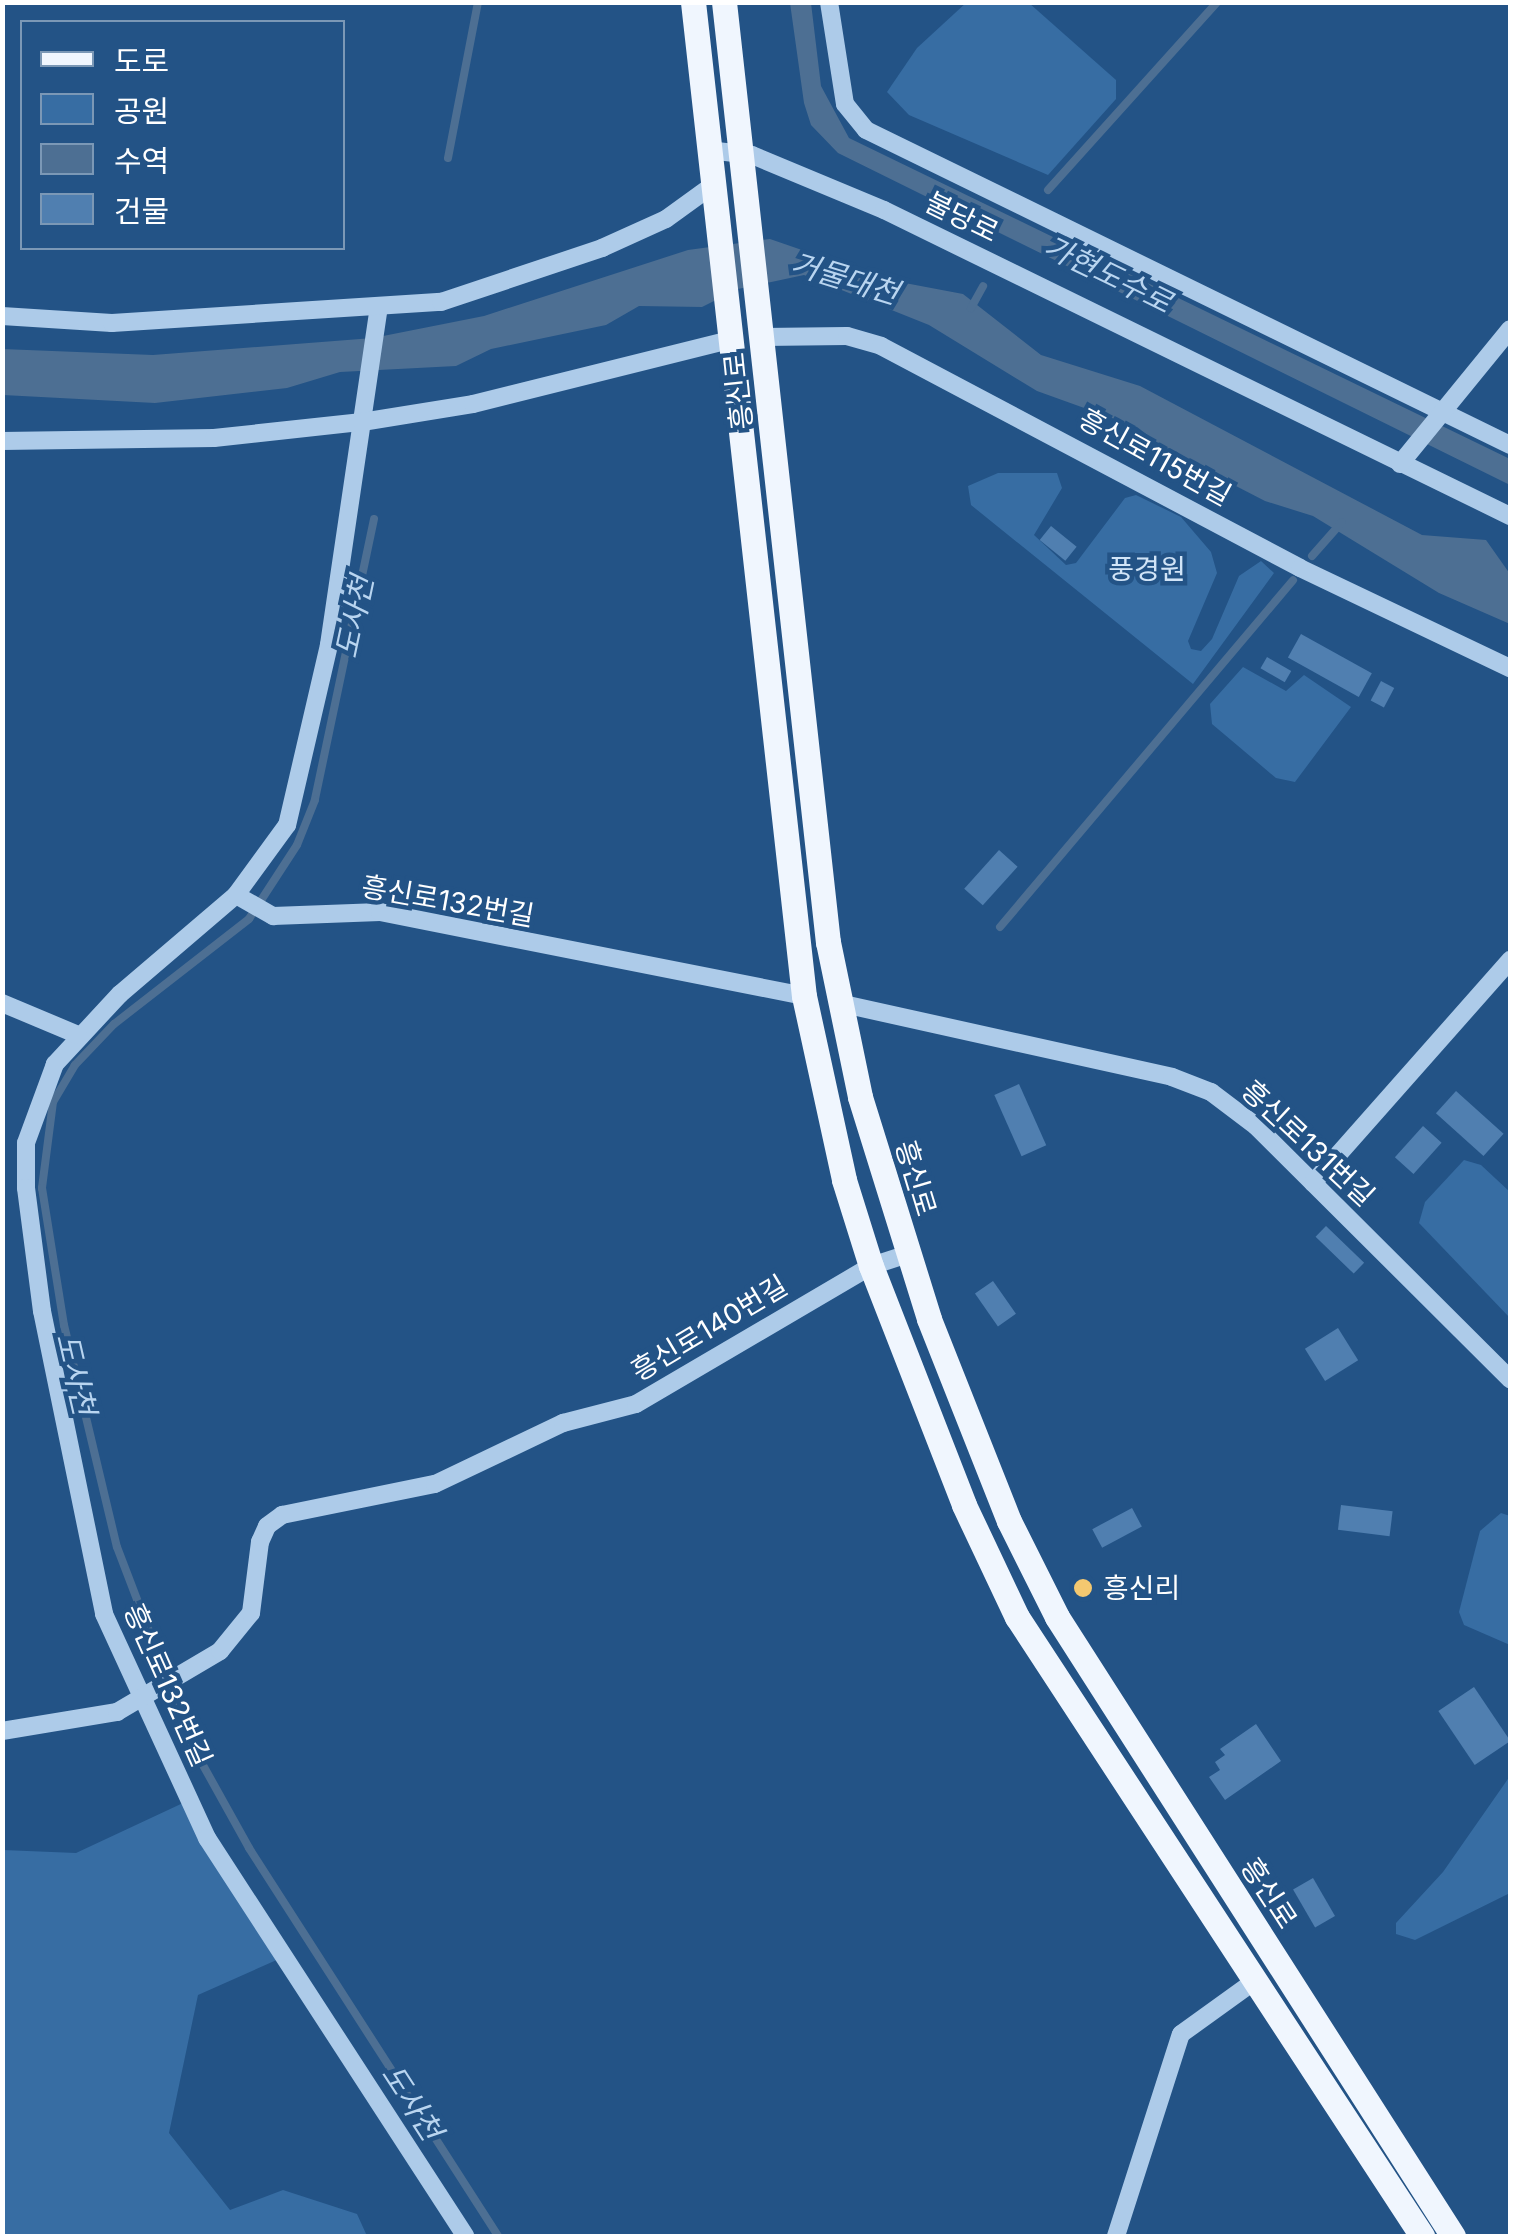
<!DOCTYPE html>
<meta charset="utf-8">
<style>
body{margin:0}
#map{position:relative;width:1513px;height:2239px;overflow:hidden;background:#235386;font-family:Inter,"Noto Sans KR",sans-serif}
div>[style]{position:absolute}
.green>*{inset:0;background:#376da3}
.water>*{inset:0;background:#4d6f93}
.stream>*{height:8px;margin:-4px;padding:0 4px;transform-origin:4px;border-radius:4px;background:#4d6f93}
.building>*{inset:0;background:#507fb0;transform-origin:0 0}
.minor>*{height:18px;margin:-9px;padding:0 9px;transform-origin:9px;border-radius:9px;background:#adcbe9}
.major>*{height:25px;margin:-12.5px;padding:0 12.5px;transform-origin:12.5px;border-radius:12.5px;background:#f0f6fe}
.dots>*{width:28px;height:28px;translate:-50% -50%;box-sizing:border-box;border:5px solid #235386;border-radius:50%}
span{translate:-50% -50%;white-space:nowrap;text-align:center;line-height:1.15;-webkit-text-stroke:9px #235386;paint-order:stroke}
.street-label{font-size:28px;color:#fff}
.park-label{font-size:28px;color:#d1e4f7}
.poi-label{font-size:28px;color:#fff}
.left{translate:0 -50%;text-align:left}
.water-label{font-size:30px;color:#b9d5f0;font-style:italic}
.frame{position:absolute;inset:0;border:5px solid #fff;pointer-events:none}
.legend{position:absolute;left:20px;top:20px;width:325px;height:230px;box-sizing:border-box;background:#235386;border:2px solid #7b98b6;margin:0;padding:12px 18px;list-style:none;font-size:30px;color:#fff}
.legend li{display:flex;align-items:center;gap:20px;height:50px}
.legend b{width:50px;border:2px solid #7b98b6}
</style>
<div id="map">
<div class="green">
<div style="clip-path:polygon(967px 2px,1029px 3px,1116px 80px,1116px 99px,1048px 175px,909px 115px,887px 92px,917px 48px)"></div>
<div style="clip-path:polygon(998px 473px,1057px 473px,1062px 488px,1034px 535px,1066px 565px,1076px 563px,1125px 498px,1136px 495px,1181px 517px,1211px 552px,1217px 573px,1188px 641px,1191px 649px,1201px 651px,1212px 639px,1239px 576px,1261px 561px,1274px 573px,1193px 684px,971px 505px,968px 486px)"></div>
<div style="clip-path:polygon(1243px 667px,1286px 691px,1304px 675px,1351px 707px,1295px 782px,1276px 778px,1212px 724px,1210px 704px)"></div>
<div style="clip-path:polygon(1464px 1160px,1481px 1165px,1510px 1192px,1510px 1318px,1419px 1223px,1425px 1202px)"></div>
<div style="clip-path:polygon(1501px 1513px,1510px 1516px,1510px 1645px,1464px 1625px,1459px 1612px,1480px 1531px)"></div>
<div style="clip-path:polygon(1510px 1776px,1510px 1893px,1415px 1940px,1396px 1934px,1396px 1923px,1443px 1872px)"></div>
<div style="clip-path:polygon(183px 1803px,288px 1955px,198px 1995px,169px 2133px,230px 2210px,283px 2190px,357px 2214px,367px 2236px,3px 2236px,3px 1850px,76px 1853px)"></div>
</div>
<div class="water">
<div style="clip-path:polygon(790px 3px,811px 3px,821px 86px,849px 138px,1510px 459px,1510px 485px,838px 153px,811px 125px,804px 103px)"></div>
<div style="clip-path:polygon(770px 239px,889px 280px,963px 294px,1041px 355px,1140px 386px,1422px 535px,1486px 540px,1510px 574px,1510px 624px,1439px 593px,1313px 516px,1265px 501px,1170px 452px,1137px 427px,1037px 391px,929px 325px,804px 275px,738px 289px,702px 307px,639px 306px,606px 325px,491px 349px,456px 366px,340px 372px,287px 388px,155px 403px,3px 395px,2px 349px,153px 355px,373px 338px,484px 316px,688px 250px)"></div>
</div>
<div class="stream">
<div style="left:448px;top:158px;width:159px;rotate:-79.1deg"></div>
<div style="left:1048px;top:190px;width:253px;rotate:-48deg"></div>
<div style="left:971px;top:308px;width:25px;rotate:-61deg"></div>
<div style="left:374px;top:519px;width:287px;rotate:101.9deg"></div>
<div style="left:315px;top:800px;width:48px;rotate:111.8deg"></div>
<div style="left:297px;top:845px;width:88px;rotate:123deg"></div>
<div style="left:249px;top:919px;width:171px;rotate:142.1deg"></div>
<div style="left:114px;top:1024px;width:57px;rotate:133.6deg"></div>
<div style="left:75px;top:1065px;width:43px;rotate:120.7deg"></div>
<div style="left:53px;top:1102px;width:87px;rotate:97.3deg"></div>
<div style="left:42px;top:1188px;width:139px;rotate:80.9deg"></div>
<div style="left:64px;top:1325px;width:228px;rotate:76.6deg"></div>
<div style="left:117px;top:1547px;width:216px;rotate:69.1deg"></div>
<div style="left:194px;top:1749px;width:113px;rotate:60.9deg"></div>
<div style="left:249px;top:1848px;width:461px;rotate:57.3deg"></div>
<div style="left:1312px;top:556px;width:45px;rotate:-48.6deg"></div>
<div style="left:1000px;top:927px;width:454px;rotate:-49.8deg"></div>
</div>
<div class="building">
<div style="left:1051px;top:526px;width:33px;height:18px;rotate:39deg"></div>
<div style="left:1301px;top:634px;width:81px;height:27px;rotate:29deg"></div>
<div style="left:1267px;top:657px;width:28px;height:13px;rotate:30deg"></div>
<div style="left:1381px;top:681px;width:15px;height:22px;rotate:28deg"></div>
<div style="left:999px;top:850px;width:25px;height:52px;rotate:42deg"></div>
<div style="left:1019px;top:1084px;width:67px;height:27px;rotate:66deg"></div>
<div style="left:1456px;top:1091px;width:64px;height:30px;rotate:42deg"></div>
<div style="left:1423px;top:1126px;width:25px;height:42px;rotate:42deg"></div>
<div style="left:1326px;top:1226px;width:53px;height:15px;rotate:44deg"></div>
<div style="left:993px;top:1281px;width:40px;height:22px;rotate:55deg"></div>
<div style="left:1338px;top:1328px;width:38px;height:39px;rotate:58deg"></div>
<div style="left:1341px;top:1505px;width:52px;height:25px;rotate:7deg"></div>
<div style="left:1132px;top:1508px;width:21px;height:45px;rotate:62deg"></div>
<div style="left:1474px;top:1687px;width:65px;height:43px;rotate:56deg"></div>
<div style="clip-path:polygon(1256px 1724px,1281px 1761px,1225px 1800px,1209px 1777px,1220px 1770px,1215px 1762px,1225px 1755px,1220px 1749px)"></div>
<div style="left:1313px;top:1878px;width:44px;height:23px;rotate:60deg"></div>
</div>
<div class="minor">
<div style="left:829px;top:2px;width:103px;rotate:81.1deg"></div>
<div style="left:845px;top:104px;width:33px;rotate:51deg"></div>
<div style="left:866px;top:130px;width:717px;rotate:26.06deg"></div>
<div style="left:708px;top:150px;width:44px;rotate:6.5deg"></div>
<div style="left:752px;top:155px;width:143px;rotate:22.6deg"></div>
<div style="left:884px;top:210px;width:697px;rotate:26.05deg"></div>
<div style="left:379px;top:306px;width:343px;rotate:98.4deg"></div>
<div style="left:329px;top:645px;width:185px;rotate:103.1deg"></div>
<div style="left:287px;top:825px;width:87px;rotate:126.1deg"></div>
<div style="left:236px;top:895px;width:153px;rotate:139.5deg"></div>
<div style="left:120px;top:994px;width:96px;rotate:132.9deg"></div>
<div style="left:55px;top:1064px;width:84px;rotate:110.2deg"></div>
<div style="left:26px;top:1143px;width:45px;rotate:90deg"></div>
<div style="left:26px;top:1188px;width:124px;rotate:82.6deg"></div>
<div style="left:42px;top:1311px;width:309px;rotate:78.4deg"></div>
<div style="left:104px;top:1614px;width:247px;rotate:65.3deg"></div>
<div style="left:207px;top:1838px;width:474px;rotate:57deg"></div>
<div style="left:2px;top:316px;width:110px;rotate:3.6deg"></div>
<div style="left:112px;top:323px;width:330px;rotate:-3.7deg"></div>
<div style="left:441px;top:302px;width:170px;rotate:-18.5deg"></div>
<div style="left:602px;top:248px;width:70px;rotate:-24.4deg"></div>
<div style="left:666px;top:219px;width:58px;rotate:-35.9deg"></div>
<div style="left:763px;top:337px;width:84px;rotate:-0.7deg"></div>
<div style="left:847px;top:336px;width:35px;rotate:16deg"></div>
<div style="left:881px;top:346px;width:474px;rotate:27.9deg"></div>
<div style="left:1300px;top:568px;width:233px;rotate:25.5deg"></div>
<div style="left:2px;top:441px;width:212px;rotate:-0.8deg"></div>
<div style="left:214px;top:438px;width:149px;rotate:-6.2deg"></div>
<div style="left:362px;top:422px;width:112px;rotate:-9.2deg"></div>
<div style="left:473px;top:404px;width:265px;rotate:-14deg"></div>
<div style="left:1400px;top:464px;width:174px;rotate:-50.8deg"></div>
<div style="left:236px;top:895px;width:43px;rotate:29.6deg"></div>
<div style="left:273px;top:916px;width:107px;rotate:-2.1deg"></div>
<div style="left:380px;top:912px;width:432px;rotate:11.2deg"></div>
<div style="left:2px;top:1003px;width:82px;rotate:22.8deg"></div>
<div style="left:839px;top:1003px;width:341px;rotate:12.5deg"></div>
<div style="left:1172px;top:1077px;width:42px;rotate:21deg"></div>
<div style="left:1211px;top:1092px;width:56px;rotate:37.1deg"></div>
<div style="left:1256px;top:1126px;width:359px;rotate:44.9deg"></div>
<div style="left:1313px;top:1183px;width:298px;rotate:-48.5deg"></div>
<div style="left:2px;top:1731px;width:117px;rotate:-9.4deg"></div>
<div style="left:117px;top:1712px;width:120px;rotate:-30.6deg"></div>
<div style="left:220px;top:1651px;width:49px;rotate:-50.8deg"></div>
<div style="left:251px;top:1613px;width:72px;rotate:-82.8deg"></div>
<div style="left:260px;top:1542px;width:17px;rotate:-66deg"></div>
<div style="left:267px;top:1526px;width:19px;rotate:-36deg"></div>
<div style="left:282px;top:1515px;width:156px;rotate:-11.5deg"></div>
<div style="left:435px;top:1484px;width:142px;rotate:-25.5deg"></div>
<div style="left:563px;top:1423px;width:75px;rotate:-14.6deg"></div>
<div style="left:636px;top:1404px;width:273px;rotate:-30.4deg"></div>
<div style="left:871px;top:1266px;width:39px;rotate:-18deg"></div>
<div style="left:1116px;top:2236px;width:212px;rotate:-72.2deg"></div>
<div style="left:1181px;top:2034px;width:89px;rotate:-35.8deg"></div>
</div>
<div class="major">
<div style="left:693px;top:2px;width:1000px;rotate:83.63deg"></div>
<div style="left:804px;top:996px;width:188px;rotate:77.7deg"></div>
<div style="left:844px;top:1180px;width:90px;rotate:72.6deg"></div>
<div style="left:871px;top:1266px;width:256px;rotate:68.7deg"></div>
<div style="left:964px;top:1505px;width:124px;rotate:64.7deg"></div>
<div style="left:1017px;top:1617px;width:740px;rotate:56.8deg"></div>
<div style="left:724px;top:2px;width:946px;rotate:83.69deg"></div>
<div style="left:828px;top:942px;width:158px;rotate:78.3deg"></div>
<div style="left:860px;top:1097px;width:232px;rotate:72.7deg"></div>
<div style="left:929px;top:1319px;width:217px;rotate:68.4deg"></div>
<div style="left:1009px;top:1521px;width:107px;rotate:63.4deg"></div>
<div style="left:1057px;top:1617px;width:735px;rotate:57.39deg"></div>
</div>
<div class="dots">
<div style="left:1083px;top:1588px;background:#f4c870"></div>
</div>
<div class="street-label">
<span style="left:962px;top:217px;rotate:26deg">불당로</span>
<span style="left:738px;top:391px;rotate:-96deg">흥신로</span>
<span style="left:1155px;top:457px;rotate:29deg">흥신로115번길</span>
<span style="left:448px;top:901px;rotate:10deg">흥신로132번길</span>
<span style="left:1308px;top:1143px;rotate:43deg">흥신로131번길</span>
<span style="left:916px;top:1178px;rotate:73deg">흥신로</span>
<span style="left:709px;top:1328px;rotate:-31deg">흥신로140번길</span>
<span style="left:168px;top:1685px;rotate:66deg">흥신로132번길</span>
<span style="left:1269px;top:1893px;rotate:57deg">흥신로</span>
</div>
<div class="park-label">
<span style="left:1147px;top:569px">풍경원</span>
</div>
<div class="poi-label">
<span class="left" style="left:1103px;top:1588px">흥신리</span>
</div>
<div class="water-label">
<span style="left:1108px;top:274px;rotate:26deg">가현도수로</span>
<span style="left:845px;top:278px;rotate:17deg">거물대천</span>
<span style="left:354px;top:617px;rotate:-78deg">도사천</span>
<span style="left:76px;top:1374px;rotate:77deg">도사천</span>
<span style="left:412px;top:2102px;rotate:57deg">도사천</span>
</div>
<div class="frame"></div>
<ul class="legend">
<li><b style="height:12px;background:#f0f6fe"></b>도로</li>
<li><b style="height:28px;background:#376da3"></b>공원</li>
<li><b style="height:28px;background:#4d6f93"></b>수역</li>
<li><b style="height:28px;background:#507fb0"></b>건물</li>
</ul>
</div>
